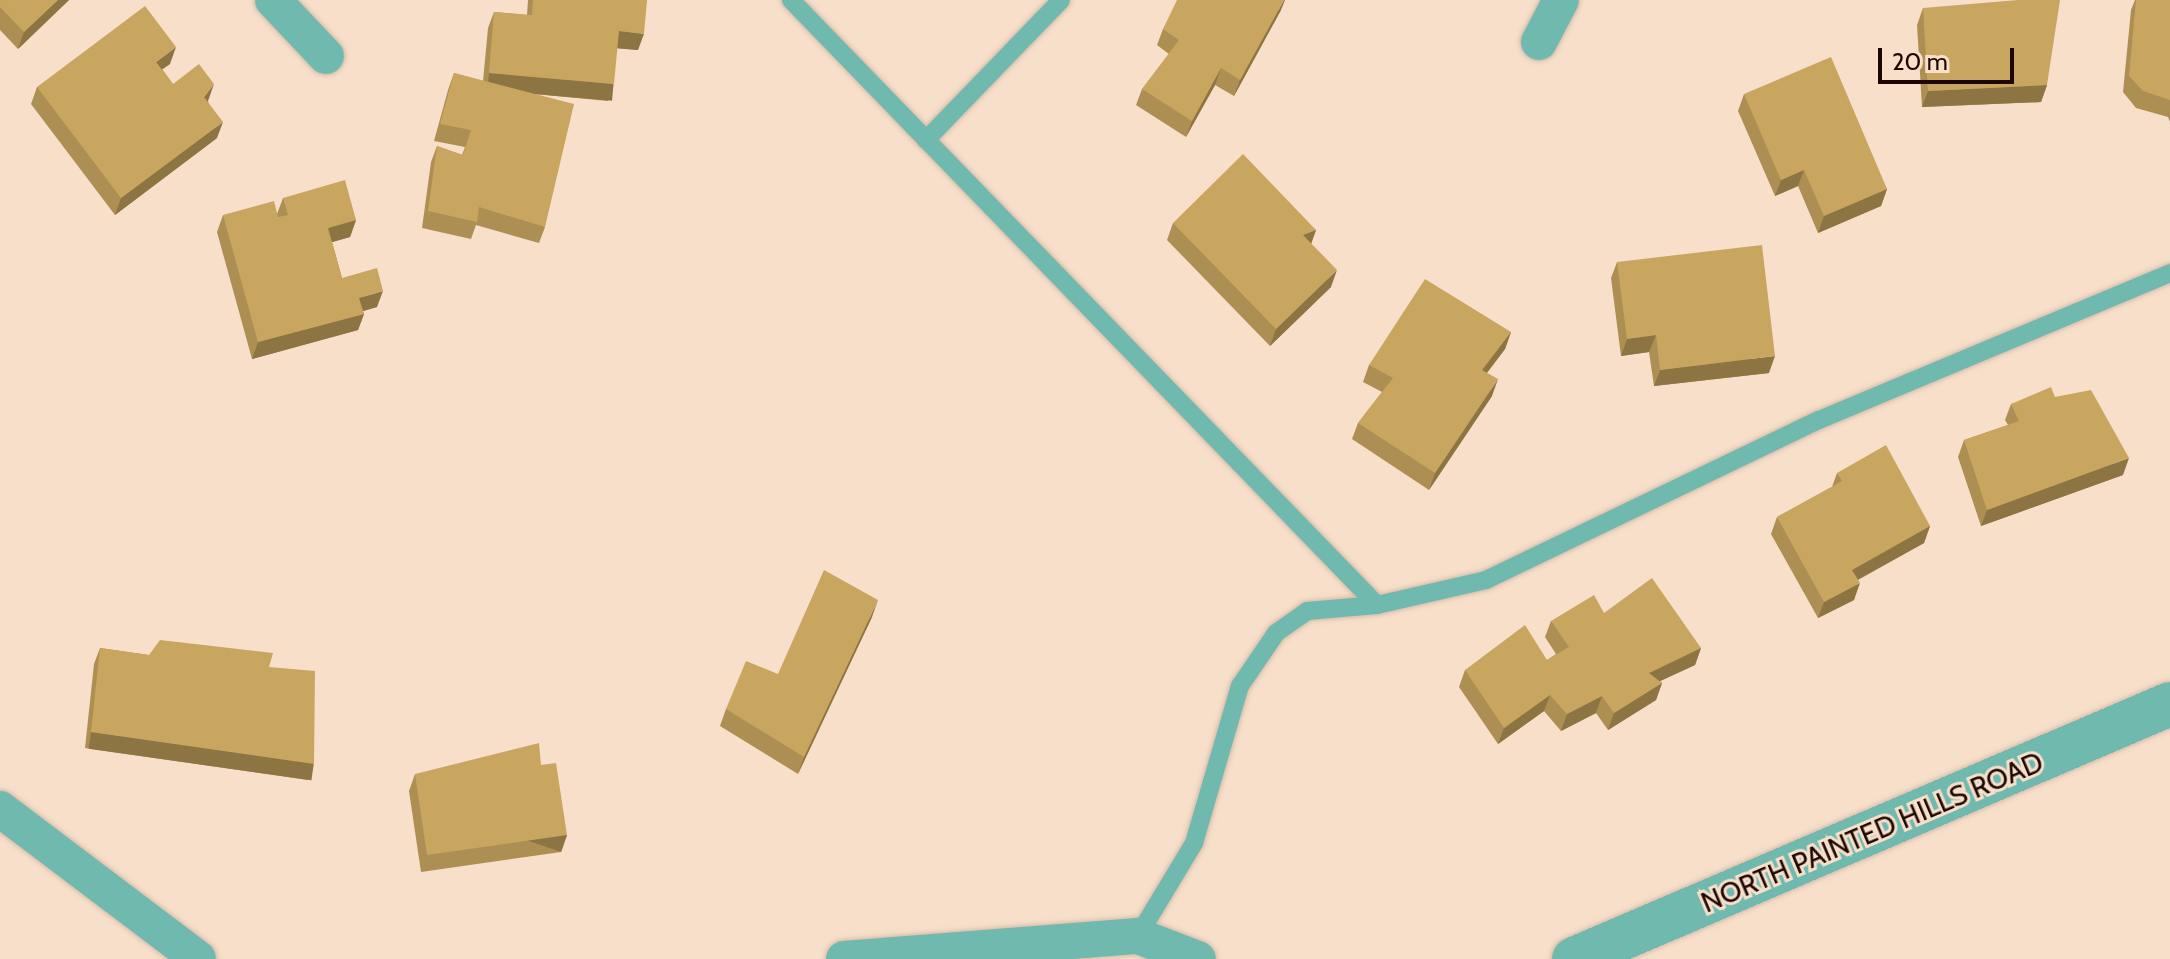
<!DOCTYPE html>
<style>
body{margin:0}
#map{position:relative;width:2170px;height:959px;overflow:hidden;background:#f7dfca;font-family:Cabin,sans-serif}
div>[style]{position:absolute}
.roads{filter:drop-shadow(0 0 2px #d4bcaa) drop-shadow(0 0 2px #d4bcaa)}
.service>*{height:18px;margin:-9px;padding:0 9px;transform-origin:9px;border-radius:9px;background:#70b9ae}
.minor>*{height:36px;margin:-18px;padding:0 18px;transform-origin:18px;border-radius:18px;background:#70b9ae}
.tertiary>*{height:44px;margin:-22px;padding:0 22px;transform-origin:22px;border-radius:22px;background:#70b9ae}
.wall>*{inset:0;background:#ad8f53}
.shaded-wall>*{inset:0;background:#8d7443;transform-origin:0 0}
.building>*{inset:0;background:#c9a660}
span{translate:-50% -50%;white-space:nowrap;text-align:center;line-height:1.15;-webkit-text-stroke:6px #f7dfca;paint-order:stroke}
.street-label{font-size:28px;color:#1b0700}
.scale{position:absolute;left:1878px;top:48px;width:136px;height:36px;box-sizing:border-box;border:4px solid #1b0700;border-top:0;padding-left:10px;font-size:24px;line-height:28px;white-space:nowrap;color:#1b0700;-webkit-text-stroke:6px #f7dfca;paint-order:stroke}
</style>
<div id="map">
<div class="roads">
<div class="service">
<div style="left:791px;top:0;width:842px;rotate:45.91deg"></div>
<div style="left:926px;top:140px;width:194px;rotate:-46deg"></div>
<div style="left:1138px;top:936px;width:109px;rotate:-58.9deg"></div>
<div style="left:1194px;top:843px;width:164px;rotate:-73.7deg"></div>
<div style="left:1240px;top:686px;width:64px;rotate:-55.8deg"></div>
<div style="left:1276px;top:633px;width:38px;rotate:-35deg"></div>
<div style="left:1307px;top:611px;width:70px;rotate:-4.9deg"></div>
<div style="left:1377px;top:605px;width:112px;rotate:-12.9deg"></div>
<div style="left:1486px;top:580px;width:369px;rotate:-25.7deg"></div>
<div style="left:1819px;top:420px;width:381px;rotate:-22.7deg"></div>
</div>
<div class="minor">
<div style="left:273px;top:0;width:77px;rotate:46.6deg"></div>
<div style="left:1539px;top:42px;width:47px;rotate:-62.4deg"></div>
<div style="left:0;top:809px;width:248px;rotate:37.1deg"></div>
<div style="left:844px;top:959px;width:295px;rotate:-4.5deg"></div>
<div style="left:1138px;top:936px;width:64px;rotate:21deg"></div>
</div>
<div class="tertiary">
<div style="left:1574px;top:959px;width:648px;rotate:-23.16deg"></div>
</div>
</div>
<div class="wall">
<div style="clip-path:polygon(0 0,69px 0,18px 49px,0 30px)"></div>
<div style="clip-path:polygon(528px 0,647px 0,638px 50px,617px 48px,608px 101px,534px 94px,545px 227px,539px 243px,476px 225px,471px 239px,422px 228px,431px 162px,437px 146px,462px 155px,465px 147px,434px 141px,448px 90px,454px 73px,483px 81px,488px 28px,494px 12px,527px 15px)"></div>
<div style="clip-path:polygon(2135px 0,2170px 0,2170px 122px,2168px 117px,2136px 108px,2123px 92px,2131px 10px)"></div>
<div style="clip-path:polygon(1923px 8px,2047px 85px,2041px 102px,1922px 107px,1917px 25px)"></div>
<div style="clip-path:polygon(1281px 10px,1234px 96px,1215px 85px,1186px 137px,1136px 105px,1142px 89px,1169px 54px,1157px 45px,1163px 29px)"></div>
<div style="clip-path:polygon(170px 64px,162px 69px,173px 84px,208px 101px,217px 138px,115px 215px,31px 104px,37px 87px)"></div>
<div style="clip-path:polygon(1744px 94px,1887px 189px,1881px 206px,1818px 233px,1798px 186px,1775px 196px,1738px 111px)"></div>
<div style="clip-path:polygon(283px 198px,356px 220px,350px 237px,332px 242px,342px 278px,377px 307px,363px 311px,364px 314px,358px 330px,252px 359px,217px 232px,223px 215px,277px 214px)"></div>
<div style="clip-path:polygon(1173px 223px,1316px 230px,1311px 243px,1331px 287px,1270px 346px,1167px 240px)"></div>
<div style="clip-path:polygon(1617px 262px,1769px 373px,1654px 386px,1649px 352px,1621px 356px,1611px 278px)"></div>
<div style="clip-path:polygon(1511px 332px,1505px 349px,1487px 373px,1492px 396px,1429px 490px,1352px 439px,1358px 423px,1382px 392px,1363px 382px,1369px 365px)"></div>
<div style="clip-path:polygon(2055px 397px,2123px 475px,1981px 526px,1958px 457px,1964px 440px,2008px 425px,2005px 420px,2011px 404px)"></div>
<div style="clip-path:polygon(1837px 473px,1930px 526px,1924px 543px,1858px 580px,1854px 600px,1818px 618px,1771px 534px,1777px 517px,1832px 487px)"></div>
<div style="clip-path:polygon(1604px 613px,1701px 648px,1695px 665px,1660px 681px,1662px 683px,1656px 700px,1608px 730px,1596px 713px,1561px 731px,1544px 711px,1498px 744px,1459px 687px,1465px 670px,1547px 660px,1556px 654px,1545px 637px,1551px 621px)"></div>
<div style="clip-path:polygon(872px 617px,798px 774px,720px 726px,726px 709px,778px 674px)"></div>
<div style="clip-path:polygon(100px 648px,149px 655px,269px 667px,308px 780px,85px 748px,94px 664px)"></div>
<div style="clip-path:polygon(415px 774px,567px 835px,561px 852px,421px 872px,409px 791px)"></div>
</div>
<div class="shaded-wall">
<div style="clip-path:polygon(58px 0,69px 0,18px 49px,24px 32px)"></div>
<div style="clip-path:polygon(1284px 0,1285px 0,1281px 10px,1234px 96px,1240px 80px)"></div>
<div style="clip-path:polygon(619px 31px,644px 34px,638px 50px,613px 48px)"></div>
<div style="clip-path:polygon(176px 47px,170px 64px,150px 78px,156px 62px)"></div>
<div style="clip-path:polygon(1221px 68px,1215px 85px,1186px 137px,1192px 121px)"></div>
<div style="left:489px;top:73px;width:125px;height:17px;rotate:5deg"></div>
<div style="clip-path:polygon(214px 84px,208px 101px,198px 114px,204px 97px)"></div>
<div style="clip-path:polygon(2047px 85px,2041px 102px,1922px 107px,1928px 91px)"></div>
<div style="clip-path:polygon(223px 122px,217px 138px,115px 215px,121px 198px)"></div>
<div style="clip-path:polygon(1804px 170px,1798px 186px,1775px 196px,1781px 180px)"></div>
<div style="clip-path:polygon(1887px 189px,1881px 206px,1818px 233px,1824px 216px)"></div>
<div style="clip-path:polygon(356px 220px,350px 237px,322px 245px,328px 228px)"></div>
<div style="clip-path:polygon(1316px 230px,1310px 247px,1303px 235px)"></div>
<div style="clip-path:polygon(1337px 270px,1331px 287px,1270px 346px,1276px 329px)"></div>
<div style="clip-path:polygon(383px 291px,377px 307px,353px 314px,359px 298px)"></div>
<div style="clip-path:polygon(364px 314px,358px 330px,252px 359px,258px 342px)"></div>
<div style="clip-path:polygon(1511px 332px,1505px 349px,1476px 387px,1482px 370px)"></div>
<div style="clip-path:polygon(1656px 335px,1649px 352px,1621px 356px,1627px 339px)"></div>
<div style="clip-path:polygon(1775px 356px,1769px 373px,1654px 386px,1660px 370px)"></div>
<div style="clip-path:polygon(1498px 379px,1492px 396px,1429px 490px,1435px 473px)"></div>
<div style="clip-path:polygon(2129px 458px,2123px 475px,1981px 526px,1987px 510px)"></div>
<div style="clip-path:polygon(1930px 526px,1924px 543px,1846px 586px,1852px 570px)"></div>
<div style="clip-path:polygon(1860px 583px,1854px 600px,1818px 618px,1824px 602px)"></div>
<div style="clip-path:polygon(878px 600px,872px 617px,798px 774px,804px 757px)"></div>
<div style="clip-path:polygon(1701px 648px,1695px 665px,1643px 689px,1649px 673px)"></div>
<div style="clip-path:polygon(1662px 683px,1656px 700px,1608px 730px,1614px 713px)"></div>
<div style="clip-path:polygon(1550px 695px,1544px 711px,1498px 744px,1504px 728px)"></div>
<div style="clip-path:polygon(1602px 696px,1596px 713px,1561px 731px,1567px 714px)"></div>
<div style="left:91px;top:732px;width:225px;height:17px;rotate:8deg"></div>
<div style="left:567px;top:835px;width:18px;height:141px;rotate:109deg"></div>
</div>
<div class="building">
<div style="clip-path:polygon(0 0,58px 0,24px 32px,0 7px)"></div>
<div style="clip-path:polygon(533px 0,647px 0,644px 34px,619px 31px,614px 84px,489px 73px,494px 12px,532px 15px)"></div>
<div style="clip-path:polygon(1177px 0,1284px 0,1240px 80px,1221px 68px,1192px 121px,1142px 89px,1179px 40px,1163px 29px)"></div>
<div style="clip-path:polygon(2018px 0,2060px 0,2047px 85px,1928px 91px,1923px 8px)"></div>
<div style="clip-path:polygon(2136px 0,2170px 0,2170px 100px,2143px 91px,2129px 76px)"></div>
<div style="clip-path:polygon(145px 6px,176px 47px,156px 62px,173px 84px,199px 64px,214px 84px,204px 97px,223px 122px,121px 198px,37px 87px)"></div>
<div style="clip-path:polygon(1831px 57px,1887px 189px,1824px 216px,1804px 170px,1781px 180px,1744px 94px)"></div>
<div style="clip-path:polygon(454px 73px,574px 104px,545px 227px,479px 207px,477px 222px,428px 211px,437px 146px,463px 155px,471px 130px,440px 124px)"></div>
<div style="clip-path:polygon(1243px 154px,1316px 230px,1303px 235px,1337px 270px,1276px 329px,1173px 223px)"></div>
<div style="clip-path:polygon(345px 180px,356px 220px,328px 228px,342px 278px,377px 268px,383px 291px,359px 298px,364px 314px,258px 342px,223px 215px,274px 201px,278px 217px,288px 215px,283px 198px)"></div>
<div style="clip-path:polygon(1762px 245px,1775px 356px,1660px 370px,1656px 335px,1627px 339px,1617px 262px)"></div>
<div style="clip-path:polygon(1425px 279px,1511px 332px,1482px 370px,1498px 379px,1435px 473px,1358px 423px,1393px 378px,1369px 365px)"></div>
<div style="clip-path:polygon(2051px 387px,2055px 397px,2091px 390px,2129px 458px,1987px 510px,1964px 440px,2019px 421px,2011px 404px)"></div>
<div style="clip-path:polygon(1886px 445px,1930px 526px,1852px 570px,1860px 583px,1824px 602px,1777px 517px,1842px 481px,1837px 473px)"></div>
<div style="clip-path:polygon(824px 570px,878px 600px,804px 757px,726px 709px,746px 661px,778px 674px)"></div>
<div style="clip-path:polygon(1652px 578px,1701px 648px,1649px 673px,1662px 683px,1614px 713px,1602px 696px,1567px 714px,1550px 695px,1504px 728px,1465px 670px,1525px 625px,1547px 660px,1569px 647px,1551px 621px,1594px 595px,1604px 613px)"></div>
<div style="clip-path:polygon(160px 640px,273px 653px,269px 667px,315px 671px,314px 764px,91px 732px,100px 648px,149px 655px)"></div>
<div style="clip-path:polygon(539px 743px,541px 765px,556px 763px,567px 835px,427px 855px,415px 774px)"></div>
</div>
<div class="street-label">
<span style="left:1872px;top:832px;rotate:-23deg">NORTH PAINTED HILLS ROAD</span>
</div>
<div class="scale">20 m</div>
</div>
